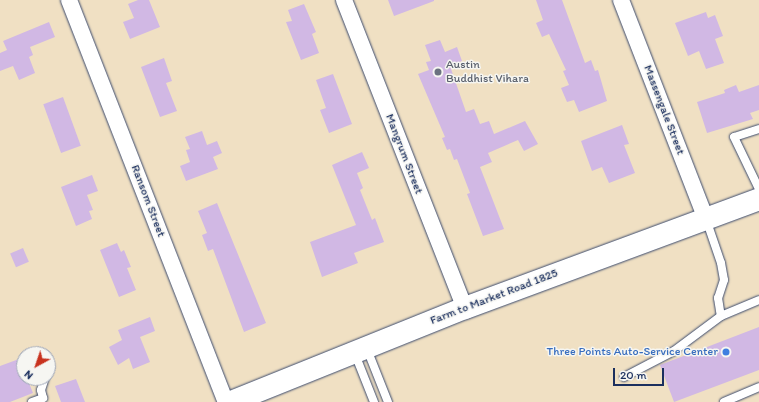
<!DOCTYPE html>
<style>
body{margin:0}
#map{position:relative;width:759px;height:402px;overflow:hidden;background:#f0e0c3;font-family:Itim,sans-serif}
div>[style]{position:absolute}
.building>*{inset:0;background:#d1b8e4;transform-origin:0 0}
.roads{filter:drop-shadow(0 0 1px #3b4a6d) drop-shadow(0 0 1px #3b4a6d)}
.lane>*{height:8px;margin:-4px;padding:0 4px;transform-origin:4px;border-radius:4px;background:#fff}
.street>*{height:16px;margin:-8px;padding:0 8px;transform-origin:8px;border-radius:8px;background:#fff}
.secondary>*{height:22px;margin:-11px;padding:0 11px;transform-origin:11px;border-radius:11px;background:#fff}
.dots>*{width:11px;height:11px;translate:-50% -50%;box-sizing:border-box;border:2px solid #f6f6f2;border-radius:50%}
span{translate:-50% -50%;white-space:nowrap;text-align:center;line-height:1.15;-webkit-text-stroke:3px #f6f6f2;paint-order:stroke}
.worship-label{font-size:12px;color:#5b616d}
.left{translate:0 -50%;text-align:left}
.street-label{font-size:12px;color:#1b2f5e}
.shop-label{font-size:12px;color:#366cbe}
.right{translate:-100% -50%;text-align:right}
.north{position:absolute;left:16px;top:346px;width:40px;height:40px;box-sizing:border-box;background:#f6f6f2;border:1px solid #9ea6b7;border-radius:50%;rotate:220deg;font-size:11px;font-weight:700;line-height:16px;text-align:center;color:#1b2f5e}
.north::after{content:'';display:block;margin:auto;width:14px;height:18px;background:#c8321e;clip-path:polygon(50% 0,100% 100%,50% 72%,0 100%)}
.scale{position:absolute;left:613px;top:368px;width:51px;height:18px;box-sizing:border-box;border:2px solid #1b2f5e;border-top:0;padding-left:5px;font-size:12px;line-height:14px;white-space:nowrap;color:#1b2f5e;-webkit-text-stroke:3px #f6f6f2;paint-order:stroke}
</style>
<div id="map">
<div class="building">
<div style="clip-path:polygon(138px 0,149px 0,160px 27px,130px 39px,123px 22px,134px 18px,128px 4px)"></div>
<div style="clip-path:polygon(388px 0,434px 0,434px 1px,394px 16px)"></div>
<div style="clip-path:polygon(536px 0,562px 0,585px 63px,591px 60px,595px 71px,598px 70px,607px 101px,579px 112px,574px 100px,567px 102px,561px 88px,569px 85px,563px 71px,566px 70px,549px 34px,542px 37px,536px 23px,543px 20px)"></div>
<div style="clip-path:polygon(304px 4px,316px 32px,312px 34px,319px 53px,301px 60px,286px 22px,292px 21px,288px 10px)"></div>
<div style="clip-path:polygon(706px 12px,708px 18px,715px 15px,723px 36px,715px 39px,724px 63px,706px 69px,699px 51px,688px 56px,675px 23px)"></div>
<div style="clip-path:polygon(49px 22px,55px 37px,30px 47px,33px 55px,29px 57px,35px 73px,19px 80px,13px 66px,0 71px,0 53px,7px 50px,3px 41px)"></div>
<div style="clip-path:polygon(440px 40px,445px 52px,457px 47px,462px 61px,450px 66px,466px 112px,474px 109px,480px 124px,489px 121px,494px 134px,525px 121px,538px 144px,524px 151px,518px 140px,488px 153px,492px 162px,480px 167px,504px 229px,483px 236px,467px 194px,470px 193px,457px 159px,454px 160px,450px 149px,447px 150px,442px 138px,445px 137px,418px 74px,429px 70px,426px 62px,431px 61px,425px 45px)"></div>
<div style="clip-path:polygon(164px 58px,172px 81px,166px 83px,177px 111px,160px 117px,141px 67px)"></div>
<div style="clip-path:polygon(333px 74px,352px 124px,329px 133px,320px 110px,326px 108px,316px 80px)"></div>
<div style="clip-path:polygon(736px 85px,739px 92px,759px 85px,759px 110px,750px 113px,753px 119px,707px 133px,697px 102px,725px 93px,724px 90px)"></div>
<div style="left:63px;top:97px;width:52px;height:21px;rotate:70deg"></div>
<div style="clip-path:polygon(622px 125px,629px 144px,624px 145px,635px 173px,609px 183px,602px 167px,592px 171px,581px 141px)"></div>
<div style="clip-path:polygon(202px 131px,207px 145px,217px 141px,222px 153px,213px 157px,218px 169px,186px 181px,180px 166px,190px 162px,186px 150px,190px 149px,185px 137px)"></div>
<div style="clip-path:polygon(362px 152px,369px 168px,357px 173px,363px 188px,360px 190px,372px 220px,375px 218px,384px 242px,354px 253px,358px 263px,322px 277px,310px 242px,356px 225px,332px 165px)"></div>
<div style="clip-path:polygon(92px 175px,98px 191px,87px 195px,93px 210px,89px 211px,92px 219px,76px 226px,61px 187px)"></div>
<div style="clip-path:polygon(217px 203px,266px 323px,244px 332px,213px 249px,208px 251px,202px 235px,207px 233px,198px 211px)"></div>
<div style="clip-path:polygon(117px 243px,121px 252px,124px 250px,131px 267px,127px 268px,136px 290px,119px 297px,100px 250px)"></div>
<div style="left:23px;top:248px;width:15px;height:14px;rotate:67deg"></div>
<div style="clip-path:polygon(150px 317px,155px 331px,140px 337px,150px 362px,133px 369px,129px 358px,118px 365px,109px 347px,122px 340px,118px 330px)"></div>
<div style="clip-path:polygon(759px 327px,759px 370px,674px 402px,660px 365px)"></div>
<div style="clip-path:polygon(19px 359px,24px 378px,27px 378px,33px 393px,10px 402px,0 402px,0 366px)"></div>
<div style="clip-path:polygon(76px 379px,85px 402px,61px 402px,55px 386px)"></div>
</div>
<div class="roads">
<div class="lane">
<div style="left:759px;top:129px;width:26px;rotate:162deg"></div>
<div style="left:734px;top:137px;width:58px;rotate:64.3deg"></div>
<div style="left:706px;top:219px;width:46px;rotate:71.2deg"></div>
<div style="left:721px;top:263px;width:17px;rotate:80deg"></div>
<div style="left:724px;top:280px;width:19px;rotate:108deg"></div>
<div style="left:718px;top:298px;width:18px;rotate:81deg"></div>
<div style="left:367px;top:349px;width:57px;rotate:68.4deg"></div>
<div style="left:355px;top:354px;width:52px;rotate:68.4deg"></div>
<div style="left:48px;top:371px;width:5px;rotate:-68deg"></div>
<div style="left:624px;top:377px;width:56px;rotate:-27.5deg"></div>
<div style="left:674px;top:351px;width:59px;rotate:-36.7deg"></div>
<div style="left:721px;top:316px;width:41px;rotate:-22.8deg"></div>
<div style="left:32px;top:402px;width:12px;rotate:-20deg"></div>
<div style="left:43px;top:398px;width:8px;rotate:-104deg"></div>
<div style="left:41px;top:390px;width:13px;rotate:-72deg"></div>
<div style="left:724px;top:402px;width:38px;rotate:-23deg"></div>
</div>
<div class="street">
<div style="left:69px;top:0;width:432px;rotate:68.7deg"></div>
<div style="left:344px;top:0;width:331px;rotate:68.6deg"></div>
<div style="left:621px;top:0;width:235px;rotate:68.8deg"></div>
</div>
<div class="secondary">
<div style="left:231px;top:402px;width:252px;rotate:-21.9deg"></div>
<div style="left:465px;top:308px;width:314px;rotate:-20.3deg"></div>
</div>
</div>
<div class="dots">
<div style="left:438px;top:72px;background:#6b7280"></div>
<div style="left:726px;top:352px;background:#3f7fe0"></div>
</div>
<div class="worship-label">
<span class="left" style="left:446px;top:72px">Austin<br>Buddhist Vihara</span>
</div>
<div class="street-label">
<span style="left:664px;top:110px;rotate:69deg">Massengale Street</span>
<span style="left:404px;top:154px;rotate:69deg">Mangrum Street</span>
<span style="left:148px;top:201px;rotate:69deg">Ransom Street</span>
<span style="left:494px;top:297px;rotate:-21deg">Farm to Market Road 1825</span>
</div>
<div class="shop-label">
<span class="right" style="left:718px;top:352px">Three Points Auto-Service Center</span>
</div>
<div class="north">N</div>
<div class="scale">20 m</div>
</div>
